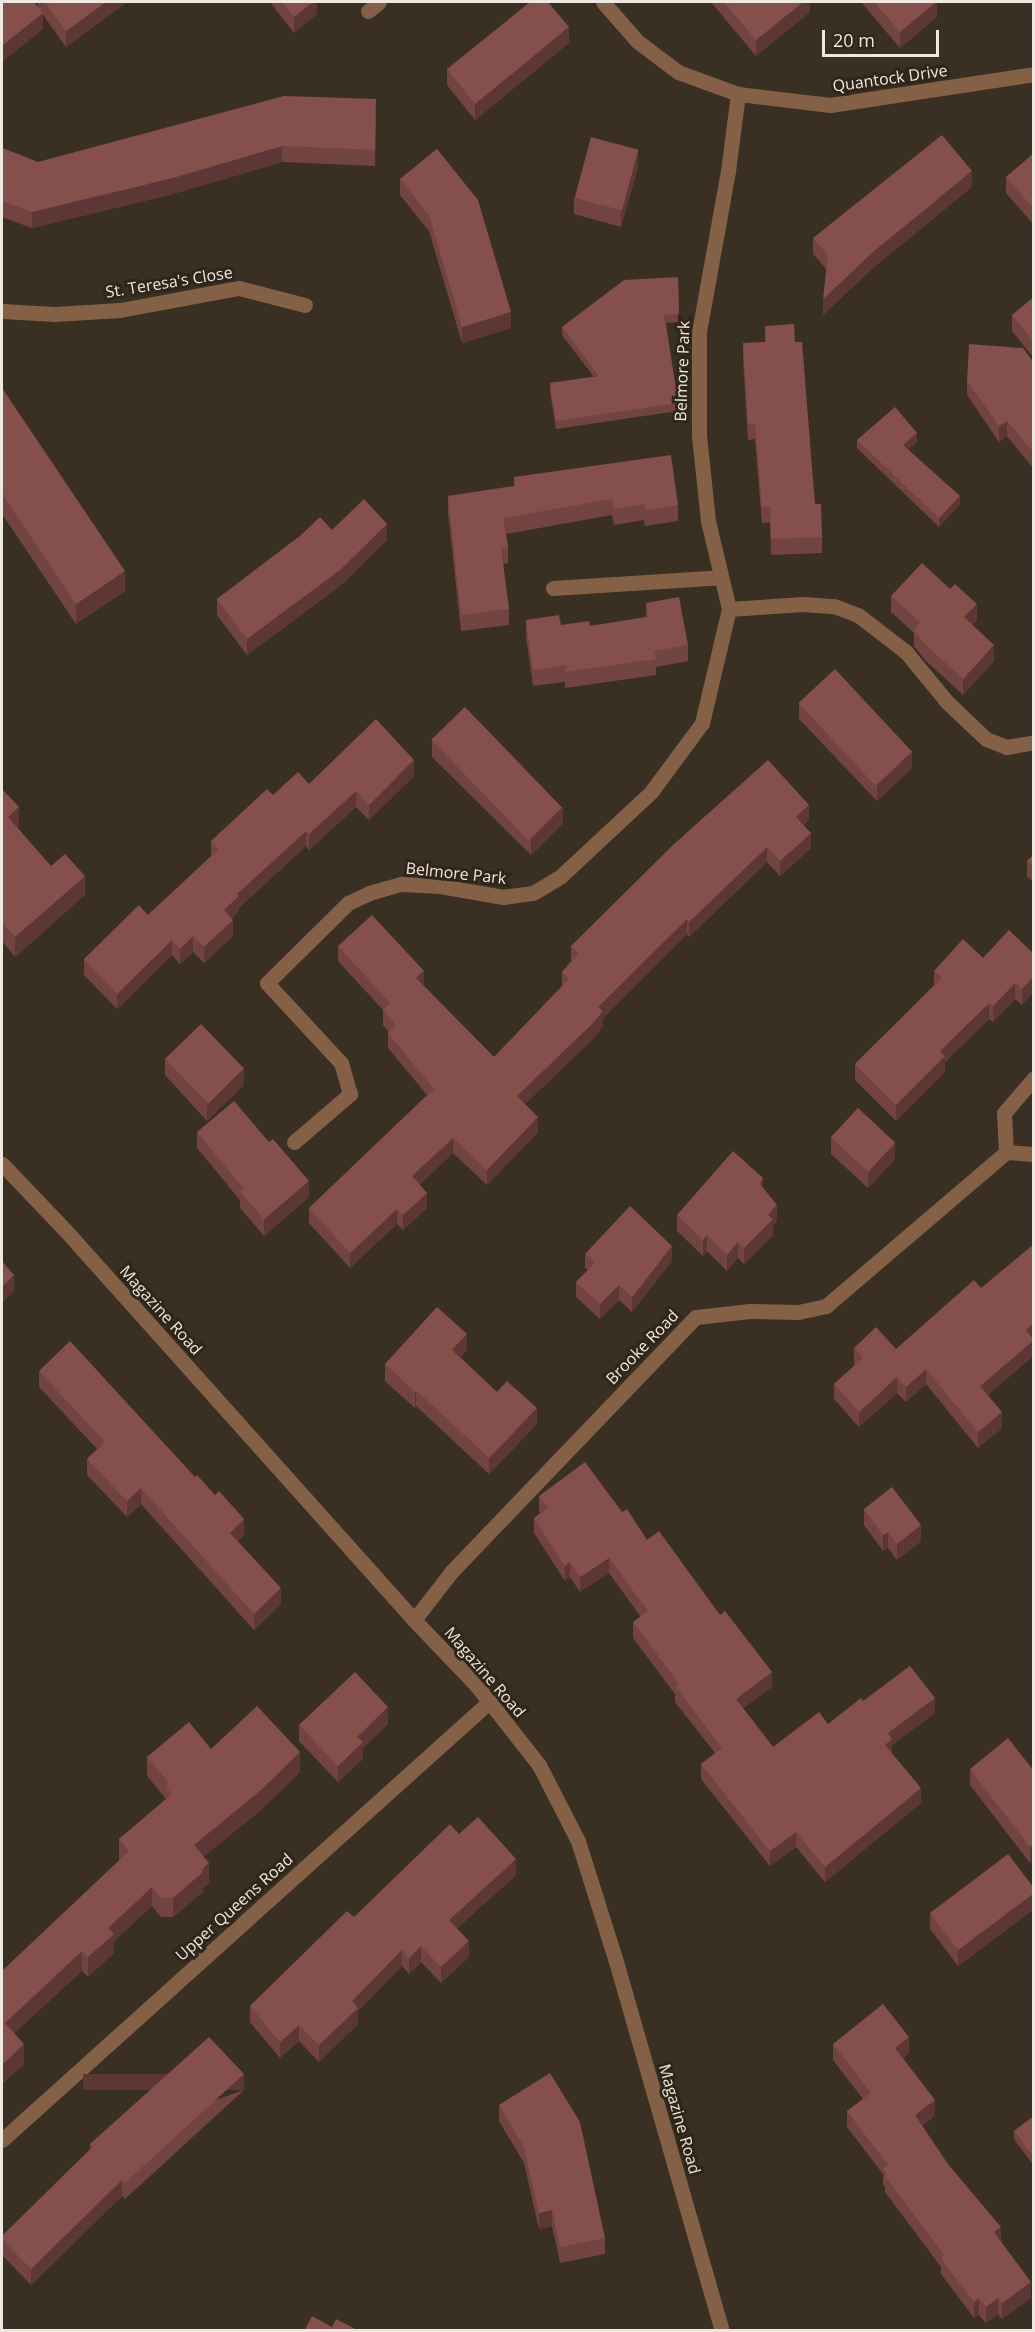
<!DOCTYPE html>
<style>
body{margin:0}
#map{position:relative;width:1035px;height:2332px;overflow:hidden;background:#3a2f23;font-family:"Open Sans",sans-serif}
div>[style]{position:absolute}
.minor>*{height:15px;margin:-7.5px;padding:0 7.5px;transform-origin:7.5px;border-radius:7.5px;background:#846047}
.wall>*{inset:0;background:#724441}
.shaded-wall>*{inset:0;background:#5d3735;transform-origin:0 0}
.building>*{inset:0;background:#854f4c;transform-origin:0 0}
span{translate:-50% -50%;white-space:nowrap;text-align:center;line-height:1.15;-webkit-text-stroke:6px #302519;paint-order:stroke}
.street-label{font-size:16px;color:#efe8e0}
.frame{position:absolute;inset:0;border:3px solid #efe8e0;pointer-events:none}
.scale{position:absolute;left:822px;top:30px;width:117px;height:27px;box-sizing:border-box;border:3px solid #efe8e0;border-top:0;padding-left:8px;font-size:18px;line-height:21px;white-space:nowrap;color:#efe8e0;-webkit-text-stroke:4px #302519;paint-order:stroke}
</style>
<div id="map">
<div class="minor">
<div style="left:603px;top:2px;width:52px;rotate:48.9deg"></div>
<div style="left:637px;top:41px;width:51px;rotate:37.1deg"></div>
<div style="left:678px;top:72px;width:64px;rotate:20.1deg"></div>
<div style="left:738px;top:94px;width:93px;rotate:6.8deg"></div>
<div style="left:830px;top:105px;width:206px;rotate:-8.6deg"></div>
<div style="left:368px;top:11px;width:14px;rotate:-39deg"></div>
<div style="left:2px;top:311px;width:53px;rotate:3.2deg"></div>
<div style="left:55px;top:314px;width:65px;rotate:-3.5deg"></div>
<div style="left:120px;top:310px;width:121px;rotate:-10.5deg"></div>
<div style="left:239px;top:288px;width:68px;rotate:14.4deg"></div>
<div style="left:553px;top:588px;width:168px;rotate:-3.7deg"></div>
<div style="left:729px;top:609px;width:74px;rotate:-3.9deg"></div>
<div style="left:803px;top:604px;width:31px;rotate:4deg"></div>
<div style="left:834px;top:606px;width:26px;rotate:21deg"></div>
<div style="left:858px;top:615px;width:61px;rotate:37.6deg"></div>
<div style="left:906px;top:652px;width:65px;rotate:50.6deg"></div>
<div style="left:947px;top:702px;width:54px;rotate:43.5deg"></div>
<div style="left:986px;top:739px;width:22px;rotate:21deg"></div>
<div style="left:1007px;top:747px;width:27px;rotate:-10deg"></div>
<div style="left:294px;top:1142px;width:74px;rotate:-40.6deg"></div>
<div style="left:350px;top:1094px;width:32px;rotate:-106deg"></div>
<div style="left:341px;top:1063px;width:109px;rotate:-132.8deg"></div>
<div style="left:267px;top:983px;width:114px;rotate:-44.6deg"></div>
<div style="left:348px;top:903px;width:23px;rotate:-25deg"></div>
<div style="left:369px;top:893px;width:33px;rotate:-16deg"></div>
<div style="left:401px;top:884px;width:39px;rotate:3deg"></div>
<div style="left:440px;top:886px;width:64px;rotate:9.9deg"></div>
<div style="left:503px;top:897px;width:30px;rotate:-8deg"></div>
<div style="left:533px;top:893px;width:33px;rotate:-31deg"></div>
<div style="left:561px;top:876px;width:123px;rotate:-43deg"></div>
<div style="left:651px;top:792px;width:86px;rotate:-53.5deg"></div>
<div style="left:702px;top:723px;width:117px;rotate:-76.7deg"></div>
<div style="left:729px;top:609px;width:90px;rotate:-103.4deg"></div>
<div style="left:708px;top:521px;width:85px;rotate:-96deg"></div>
<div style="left:699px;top:436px;width:104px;rotate:-90deg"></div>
<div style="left:699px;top:332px;width:164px;rotate:-79.8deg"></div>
<div style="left:728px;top:171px;width:78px;rotate:-82.6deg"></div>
<div style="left:1006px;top:1152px;width:39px;rotate:-93deg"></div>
<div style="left:1004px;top:1113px;width:46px;rotate:-49.4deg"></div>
<div style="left:1006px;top:1152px;width:28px;rotate:4deg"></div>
<div style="left:2px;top:1164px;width:93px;rotate:46.3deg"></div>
<div style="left:66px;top:1231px;width:522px;rotate:48.18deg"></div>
<div style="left:414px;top:1620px;width:91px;rotate:46.3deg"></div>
<div style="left:477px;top:1686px;width:100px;rotate:51.9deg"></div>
<div style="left:539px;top:1765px;width:85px;rotate:62.8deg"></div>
<div style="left:578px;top:1841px;width:123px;rotate:72.5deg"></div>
<div style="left:615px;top:1958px;width:387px;rotate:74deg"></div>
<div style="left:414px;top:1620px;width:62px;rotate:-52.2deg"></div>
<div style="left:452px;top:1571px;width:352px;rotate:-46.2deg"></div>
<div style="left:696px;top:1317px;width:54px;rotate:-6.3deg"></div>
<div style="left:750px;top:1311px;width:48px;rotate:1.2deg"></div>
<div style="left:798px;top:1312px;width:29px;rotate:-12deg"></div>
<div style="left:826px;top:1306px;width:237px;rotate:-40.5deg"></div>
<div style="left:2px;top:2140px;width:656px;rotate:-41.97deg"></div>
</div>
<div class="wall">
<div style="clip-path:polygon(38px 2px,127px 2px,66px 47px,43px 15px,43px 29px,38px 7px)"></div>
<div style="clip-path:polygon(270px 2px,317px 2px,317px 14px,294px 33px)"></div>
<div style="clip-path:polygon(711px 2px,810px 2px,810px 12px,756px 56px)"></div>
<div style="clip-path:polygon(861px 2px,937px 2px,937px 17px,900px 48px)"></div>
<div style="clip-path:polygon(569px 43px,475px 120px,447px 85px,447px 69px)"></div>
<div style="clip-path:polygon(376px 115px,375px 166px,282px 162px,173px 194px,32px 228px,2px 217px,2px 148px,38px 162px)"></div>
<div style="clip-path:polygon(437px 149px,511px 328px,462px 343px,429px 231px,400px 195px,400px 179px)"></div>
<div style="clip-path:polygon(1034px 153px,1034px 225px,1006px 193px,1006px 177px)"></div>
<div style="clip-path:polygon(638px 167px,621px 227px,574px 214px,574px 198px)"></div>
<div style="clip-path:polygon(972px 187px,874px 267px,823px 315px,826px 269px,813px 254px,813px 238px)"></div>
<div style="clip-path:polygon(678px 277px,679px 322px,666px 323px,678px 403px,678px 411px,556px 429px,550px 392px,550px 383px,594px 377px,562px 335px,562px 327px)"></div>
<div style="clip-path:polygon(1034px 297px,1034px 358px,1012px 331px,1012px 315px)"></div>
<div style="clip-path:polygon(765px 326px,795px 342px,815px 504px,822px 537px,822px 553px,771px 555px,770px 522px,762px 523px,755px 439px,748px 440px,743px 359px,743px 343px,765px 342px)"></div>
<div style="clip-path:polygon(1034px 363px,1034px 469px,1007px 436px,999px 442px,967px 395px,967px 380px)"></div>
<div style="clip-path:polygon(2px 388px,125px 591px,76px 624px,2px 514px)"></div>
<div style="clip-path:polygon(857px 440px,917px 442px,908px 449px,960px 504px,939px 527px,857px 448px)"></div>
<div style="clip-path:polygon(514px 477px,678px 505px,678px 521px,645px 526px,644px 520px,614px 525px,612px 515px,506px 534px,508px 547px,508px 563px,503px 564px,509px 609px,509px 625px,461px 631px,448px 512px,448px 496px,514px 486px)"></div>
<div style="clip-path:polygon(332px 530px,387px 540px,340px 586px,247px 655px,217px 615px,217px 599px)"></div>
<div style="clip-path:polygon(891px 596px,977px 620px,972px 625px,994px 661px,963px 695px,925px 660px,914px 646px,914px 633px,891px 612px)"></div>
<div style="clip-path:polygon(646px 603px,688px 645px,688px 661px,656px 667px,656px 675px,565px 688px,565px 682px,533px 686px,526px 636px,526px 620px,561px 625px,590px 626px,646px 617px)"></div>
<div style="clip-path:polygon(799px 703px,912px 768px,877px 801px,799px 719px)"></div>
<div style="clip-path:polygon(432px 741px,563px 823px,531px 855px,432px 757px)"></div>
<div style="clip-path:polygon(414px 776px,369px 820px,356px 807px,309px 850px,306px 846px,239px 908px,239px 911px,231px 919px,233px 936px,204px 963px,193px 952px,180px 964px,172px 955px,117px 1009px,84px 975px,84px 959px,148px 915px,211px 856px,211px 841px,273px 795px,309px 784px)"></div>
<div style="clip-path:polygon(2px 789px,19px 826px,17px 828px,51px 866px,85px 895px,15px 957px,2px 941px)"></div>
<div style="clip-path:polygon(809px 820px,804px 825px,811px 848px,780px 876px,767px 862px,689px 937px,687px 934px,603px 1018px,603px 1026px,593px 1039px,525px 1104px,538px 1132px,487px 1185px,453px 1153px,420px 1184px,427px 1208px,403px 1230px,397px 1224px,350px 1268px,309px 1223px,309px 1208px,427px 1095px,388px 1048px,388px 1033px,389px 1032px,383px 1025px,383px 1010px,338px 961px,338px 946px,424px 986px,494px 1057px,562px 986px,562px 972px,571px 961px,571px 946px)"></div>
<div style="clip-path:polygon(1034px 854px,1034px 883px,1027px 876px,1027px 861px)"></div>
<div style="clip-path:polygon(1034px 954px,1022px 1005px,1015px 999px,993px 1022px,989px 1019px,945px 1062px,945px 1072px,896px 1121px,855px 1080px,855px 1064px,934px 985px,934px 971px,983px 958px)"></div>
<div style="clip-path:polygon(165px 1059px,244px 1085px,207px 1121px,165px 1075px)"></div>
<div style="clip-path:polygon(197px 1132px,309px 1197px,264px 1236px,240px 1208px,240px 1200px,197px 1148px)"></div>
<div style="clip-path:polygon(831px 1138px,895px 1159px,868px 1188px,831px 1154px)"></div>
<div style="clip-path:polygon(763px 1188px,777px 1221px,773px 1226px,773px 1235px,744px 1264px,738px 1258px,727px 1271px,707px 1251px,703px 1256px,677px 1231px,677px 1215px)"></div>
<div style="clip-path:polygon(585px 1254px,672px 1261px,632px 1312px,619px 1300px,600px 1319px,576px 1297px,576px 1282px,588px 1270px,585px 1268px)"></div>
<div style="clip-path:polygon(981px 1288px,1034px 1339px,1034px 1355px,988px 1395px,1002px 1428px,978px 1448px,926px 1384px,906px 1402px,897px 1393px,859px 1427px,834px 1399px,834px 1384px,855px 1365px,854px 1363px,854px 1348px,896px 1349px)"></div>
<div style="clip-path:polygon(467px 1350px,460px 1357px,497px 1392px,537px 1424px,489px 1474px,416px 1406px,415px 1408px,385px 1381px,385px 1364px)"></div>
<div style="clip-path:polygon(39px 1371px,244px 1535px,238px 1541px,281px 1604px,254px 1630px,141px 1504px,127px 1517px,87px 1475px,87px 1459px,97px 1449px,39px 1387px)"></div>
<div style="clip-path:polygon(539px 1496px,622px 1512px,647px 1540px,772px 1687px,743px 1708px,773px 1747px,828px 1724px,863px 1701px,935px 1713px,892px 1745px,892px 1753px,921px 1803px,825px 1882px,796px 1847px,770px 1866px,701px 1779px,701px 1764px,715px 1753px,675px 1702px,675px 1694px,633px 1638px,633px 1622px,641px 1617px,609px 1573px,580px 1592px,570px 1577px,565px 1581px,534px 1533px,534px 1518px,540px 1513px,539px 1511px)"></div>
<div style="clip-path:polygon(864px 1509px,921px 1541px,897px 1560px,888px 1548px,883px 1551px,864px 1525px)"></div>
<div style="clip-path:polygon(388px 1724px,363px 1748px,363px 1759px,338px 1782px,299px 1741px,299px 1725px)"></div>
<div style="clip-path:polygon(211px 1749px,300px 1772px,261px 1810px,203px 1857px,209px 1883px,203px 1888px,203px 1892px,173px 1917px,161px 1917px,152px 1906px,114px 1941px,114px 1953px,88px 1977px,82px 1971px,14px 2033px,24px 2064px,2px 2084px,2px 1971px,120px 1860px,119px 1859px,119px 1839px,166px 1799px,147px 1776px,147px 1757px)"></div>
<div style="clip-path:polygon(970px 1769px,1034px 1771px,1034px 1860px,1030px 1863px,970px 1785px)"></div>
<div style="clip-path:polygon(459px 1834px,516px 1875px,457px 1928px,469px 1957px,441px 1983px,421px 1962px,409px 1974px,402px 1966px,358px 2011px,358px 2024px,319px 2062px,299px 2041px,280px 2058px,250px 2022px,250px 2006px,354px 1917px)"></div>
<div style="clip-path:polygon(1034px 1888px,1034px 1909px,958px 1966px,930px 1929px,930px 1913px)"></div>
<div style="clip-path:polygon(833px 2044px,909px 2053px,903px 2058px,935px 2116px,922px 2126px,1001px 2241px,1031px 2298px,1002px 2319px,998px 2314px,986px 2323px,979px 2315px,974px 2318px,941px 2274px,941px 2267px,885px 2192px,885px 2187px,883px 2185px,883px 2174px,847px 2127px,847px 2111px,863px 2099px,833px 2060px)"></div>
<div style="clip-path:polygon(244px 2090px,125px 2199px,122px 2196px,31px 2285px,2px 2255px,2px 2236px,90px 2149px,90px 2144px)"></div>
<div style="clip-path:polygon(499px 2105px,605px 2238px,605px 2254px,560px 2263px,552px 2226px,539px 2229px,524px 2163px,499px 2121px)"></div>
<div style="clip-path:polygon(1034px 2116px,1034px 2166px,1014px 2139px,1014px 2131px)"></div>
</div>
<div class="shaded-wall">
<div style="clip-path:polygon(106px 2px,127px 2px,66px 47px,66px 31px)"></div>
<div style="clip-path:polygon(313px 2px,317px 2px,317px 14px,294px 33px,294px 17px)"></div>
<div style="clip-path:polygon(803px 2px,810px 2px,810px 12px,756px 56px,756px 40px)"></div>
<div style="clip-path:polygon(937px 2px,937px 17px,900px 48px,900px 32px)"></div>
<div style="clip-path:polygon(43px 13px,43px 29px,2px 62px,2px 46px)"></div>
<div style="clip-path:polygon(569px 27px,569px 43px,475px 120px,475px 104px)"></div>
<div style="clip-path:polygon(282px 146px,282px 162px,173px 194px,32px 228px,32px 212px)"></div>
<div style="clip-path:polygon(638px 150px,638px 167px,621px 227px,621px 211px)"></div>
<div style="clip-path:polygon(972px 171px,972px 187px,874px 267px,823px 315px,823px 299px,874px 251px)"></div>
<div style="clip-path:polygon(511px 312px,511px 328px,462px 343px,462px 327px)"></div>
<div style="clip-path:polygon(1007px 421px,1007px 436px,999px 442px,999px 426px)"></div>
<div style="clip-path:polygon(917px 433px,917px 442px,903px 453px,903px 445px)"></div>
<div style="clip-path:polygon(960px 496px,960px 504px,939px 527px,939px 518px)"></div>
<div style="clip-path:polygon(387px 524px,387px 540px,340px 586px,247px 655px,247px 639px)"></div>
<div style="clip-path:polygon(125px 571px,125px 591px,76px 624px,76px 604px)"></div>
<div style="clip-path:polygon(977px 604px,977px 620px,964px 633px,964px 617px)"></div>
<div style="clip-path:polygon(994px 645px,994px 661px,963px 695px,963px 679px)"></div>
<div style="clip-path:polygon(912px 752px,912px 768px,877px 801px,877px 785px)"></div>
<div style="clip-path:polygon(414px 760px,414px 776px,369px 820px,369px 805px)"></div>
<div style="clip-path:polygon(356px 791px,356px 807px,309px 850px,309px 834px)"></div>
<div style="clip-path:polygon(809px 805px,809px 820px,796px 832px,796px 817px)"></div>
<div style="clip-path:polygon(19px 807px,19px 826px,8px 836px,8px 817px)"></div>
<div style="clip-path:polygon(563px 807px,563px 823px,531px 855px,531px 839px)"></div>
<div style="clip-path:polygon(306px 831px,306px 846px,239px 908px,239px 911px,224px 926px,224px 910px,237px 894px)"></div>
<div style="clip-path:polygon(811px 833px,811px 848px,780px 876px,780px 861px)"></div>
<div style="clip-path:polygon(767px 847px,767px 862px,689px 937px,689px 922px)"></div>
<div style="clip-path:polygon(85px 876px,85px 895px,15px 957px,15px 937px)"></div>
<div style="clip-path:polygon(687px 919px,687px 934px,603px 1018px,603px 1026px,593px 1039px,517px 1112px,517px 1096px,598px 1007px)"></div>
<div style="clip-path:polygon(233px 920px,233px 936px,204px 963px,204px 947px)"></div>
<div style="clip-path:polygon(193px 936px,193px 952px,180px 964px,180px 949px)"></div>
<div style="clip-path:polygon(172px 940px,172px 955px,117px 1009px,117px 994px)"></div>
<div style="clip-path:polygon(424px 971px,424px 986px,416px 978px)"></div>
<div style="clip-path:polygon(1034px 976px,1034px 992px,1022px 1005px,1022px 989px)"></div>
<div style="clip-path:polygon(1015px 983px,1015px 999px,993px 1022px,993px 1006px)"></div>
<div style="clip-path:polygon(989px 1003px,989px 1019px,945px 1062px,945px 1072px,896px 1121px,896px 1105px,940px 1051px)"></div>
<div style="clip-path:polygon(244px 1069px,244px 1085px,207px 1121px,207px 1105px)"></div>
<div style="clip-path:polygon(538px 1117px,538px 1132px,487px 1185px,487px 1170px)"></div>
<div style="clip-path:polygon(453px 1138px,453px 1153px,412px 1191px,412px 1176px)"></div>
<div style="clip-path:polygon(895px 1143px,895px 1159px,868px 1188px,868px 1172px)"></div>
<div style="clip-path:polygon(763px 1178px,763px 1194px,760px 1184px)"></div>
<div style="clip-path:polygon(309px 1181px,309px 1197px,264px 1236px,264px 1219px)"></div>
<div style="clip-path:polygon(427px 1193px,427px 1208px,403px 1230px,403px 1215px)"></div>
<div style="clip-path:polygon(777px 1205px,777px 1221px,773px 1226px,773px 1235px,744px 1264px,744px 1248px,768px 1215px)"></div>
<div style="clip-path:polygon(397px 1209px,397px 1224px,350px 1268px,350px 1253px)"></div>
<div style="clip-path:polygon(707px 1235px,707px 1251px,703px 1256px,703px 1240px)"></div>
<div style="clip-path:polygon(738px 1242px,738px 1258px,727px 1271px,727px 1255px)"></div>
<div style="clip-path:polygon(672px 1246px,672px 1261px,632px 1312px,632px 1297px)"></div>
<div style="clip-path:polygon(14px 1275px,14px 1291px,2px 1303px,2px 1287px)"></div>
<div style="clip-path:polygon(619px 1285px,619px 1300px,600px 1319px,600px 1304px)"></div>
<div style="clip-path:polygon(1034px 1323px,1034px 1338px,1026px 1346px,1026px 1330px)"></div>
<div style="clip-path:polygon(467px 1334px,467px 1350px,452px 1366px,452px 1350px)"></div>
<div style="clip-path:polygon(1034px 1340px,1034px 1355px,980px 1402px,980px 1386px)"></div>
<div style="clip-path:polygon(926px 1369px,926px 1384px,906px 1402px,906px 1387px)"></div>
<div style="clip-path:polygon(897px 1377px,897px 1393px,859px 1427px,859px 1412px)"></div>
<div style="clip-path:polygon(416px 1390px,416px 1406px,415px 1408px,415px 1392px)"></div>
<div style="clip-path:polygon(537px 1408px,537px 1424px,489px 1474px,489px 1458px)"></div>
<div style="clip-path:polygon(1002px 1412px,1002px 1428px,978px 1448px,978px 1432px)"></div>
<div style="clip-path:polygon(141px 1488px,141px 1504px,127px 1517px,127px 1501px)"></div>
<div style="clip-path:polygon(244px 1519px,244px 1535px,230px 1549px,230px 1533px)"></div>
<div style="clip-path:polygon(921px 1525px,921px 1541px,897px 1560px,897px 1544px)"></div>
<div style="clip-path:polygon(888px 1532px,888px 1548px,883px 1551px,883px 1535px)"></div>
<div style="clip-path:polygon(609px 1558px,609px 1573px,580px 1592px,580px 1577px)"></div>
<div style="clip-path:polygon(570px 1562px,570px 1577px,565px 1581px,565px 1566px)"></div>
<div style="clip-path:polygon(281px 1588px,281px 1604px,254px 1630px,254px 1614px)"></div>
<div style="clip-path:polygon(772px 1672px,772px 1687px,736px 1714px,736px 1699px)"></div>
<div style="clip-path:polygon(935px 1698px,935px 1713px,892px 1745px,892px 1754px,885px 1745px,888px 1733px)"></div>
<div style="clip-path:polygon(388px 1707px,388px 1724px,363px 1748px,363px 1759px,338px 1782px,338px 1766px,357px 1737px)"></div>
<div style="clip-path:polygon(300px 1752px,300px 1772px,261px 1810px,194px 1865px,194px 1845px)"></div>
<div style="clip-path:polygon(921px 1788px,921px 1803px,825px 1882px,825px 1867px)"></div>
<div style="clip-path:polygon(796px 1832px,796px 1847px,770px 1866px,770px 1851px)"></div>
<div style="clip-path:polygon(1034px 1844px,1034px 1860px,1030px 1863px,1030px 1847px)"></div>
<div style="clip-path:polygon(516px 1859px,516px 1875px,449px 1936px,449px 1920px)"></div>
<div style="clip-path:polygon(209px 1863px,209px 1883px,203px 1888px,203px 1892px,173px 1917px,173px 1898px)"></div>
<div style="clip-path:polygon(152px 1887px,152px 1906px,114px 1941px,114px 1953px,88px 1977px,88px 1957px,108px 1928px)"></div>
<div style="clip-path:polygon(1034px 1893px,1034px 1909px,958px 1966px,958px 1950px)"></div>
<div style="clip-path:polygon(469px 1941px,469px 1957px,441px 1983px,441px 1967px)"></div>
<div style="clip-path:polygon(421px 1946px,421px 1962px,409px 1974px,409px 1958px)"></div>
<div style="clip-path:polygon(402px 1950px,402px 1966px,358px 2011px,358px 2024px,319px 2062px,319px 2045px,352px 2001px)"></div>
<div style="clip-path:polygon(82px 1951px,82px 1971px,5px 2042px,5px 2023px)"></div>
<div style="clip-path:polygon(299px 2025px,299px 2041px,280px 2058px,280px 2042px)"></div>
<div style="clip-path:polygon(909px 2037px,909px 2053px,895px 2064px,895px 2048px)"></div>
<div style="clip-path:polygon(24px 2044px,24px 2064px,2px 2084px,2px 2065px)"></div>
<div style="left:244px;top:2074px;width:16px;height:161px;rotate:90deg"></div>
<div style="clip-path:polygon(935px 2100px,935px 2116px,915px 2131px,915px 2115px)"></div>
<div style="clip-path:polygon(122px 2180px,122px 2196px,31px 2285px,31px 2269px)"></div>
<div style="clip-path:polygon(552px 2210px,552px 2226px,539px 2229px,539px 2213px)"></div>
<div style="clip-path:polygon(1001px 2227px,1001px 2243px,994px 2232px)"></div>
<div style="clip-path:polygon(1031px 2282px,1031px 2298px,1002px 2319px,1002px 2303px)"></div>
<div style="clip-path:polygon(979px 2298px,979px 2315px,974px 2318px,974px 2302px)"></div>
<div style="clip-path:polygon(998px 2298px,998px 2314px,986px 2323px,986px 2307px)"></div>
</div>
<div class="building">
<div style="clip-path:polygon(2px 2px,34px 2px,43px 13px,2px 46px)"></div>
<div style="clip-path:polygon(45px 2px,106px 2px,66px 31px)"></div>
<div style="clip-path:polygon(282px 2px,313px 2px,294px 17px)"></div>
<div style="clip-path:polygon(530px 2px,548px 2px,569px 27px,475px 104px,447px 69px)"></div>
<div style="clip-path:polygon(724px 2px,803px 2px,756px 40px)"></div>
<div style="clip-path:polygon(874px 2px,936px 2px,900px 32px)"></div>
<div style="clip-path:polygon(284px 96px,376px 99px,375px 150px,282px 146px,173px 178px,32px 212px,2px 201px,2px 148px,38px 162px)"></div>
<div style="clip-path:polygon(942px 135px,972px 171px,874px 251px,823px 299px,828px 255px,813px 238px)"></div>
<div style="left:591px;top:137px;width:49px;height:63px;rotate:15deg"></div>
<div style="clip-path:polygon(437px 149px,478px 200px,511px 312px,462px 327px,429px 215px,400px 179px)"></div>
<div style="clip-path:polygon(1034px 153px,1034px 209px,1006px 177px)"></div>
<div style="clip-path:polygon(678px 277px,679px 314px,664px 315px,678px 403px,556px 421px,550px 383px,599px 376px,562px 327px,624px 280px)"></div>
<div style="clip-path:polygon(1034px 297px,1034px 342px,1012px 315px)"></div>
<div style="clip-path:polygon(794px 324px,795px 342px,802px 342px,815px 504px,821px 504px,822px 537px,771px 539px,770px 506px,762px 507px,755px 423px,748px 424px,743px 343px,766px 342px,765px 326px)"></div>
<div style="clip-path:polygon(969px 344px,1023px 348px,1034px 363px,1034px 453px,1007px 421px,999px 426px,967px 380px)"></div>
<div style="clip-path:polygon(2px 388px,125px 571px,76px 604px,2px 494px)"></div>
<div style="clip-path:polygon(895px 407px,917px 433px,903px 445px,960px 496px,939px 518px,857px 440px)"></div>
<div style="clip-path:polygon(671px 455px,678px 505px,645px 510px,644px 504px,614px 509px,612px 499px,503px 518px,508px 547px,501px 548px,509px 609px,461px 615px,448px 496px,515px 486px,514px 477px)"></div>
<div style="clip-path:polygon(364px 499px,387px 524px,340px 570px,247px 639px,217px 599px,301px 535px,320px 517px,332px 530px)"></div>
<div style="clip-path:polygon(922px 563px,950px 589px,955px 584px,977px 604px,964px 617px,994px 645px,963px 679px,925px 644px,914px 630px,920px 622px,891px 596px)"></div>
<div style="clip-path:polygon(679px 597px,688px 645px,654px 651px,656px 659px,565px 672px,567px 665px,533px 670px,526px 620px,559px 615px,561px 625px,589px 621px,590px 626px,648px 617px,646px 603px)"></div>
<div style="left:835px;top:669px;width:113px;height:50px;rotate:47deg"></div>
<div style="left:465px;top:707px;width:140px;height:47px;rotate:46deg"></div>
<div style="clip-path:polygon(376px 719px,414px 760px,369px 805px,356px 791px,309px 834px,306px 831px,237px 894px,239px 896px,224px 910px,233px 920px,204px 947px,193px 936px,180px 949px,172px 940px,117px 994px,84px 959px,139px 905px,148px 915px,219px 849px,211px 841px,267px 789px,273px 795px,298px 772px,309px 784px)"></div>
<div style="clip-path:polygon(768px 760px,809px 805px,796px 817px,811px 833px,780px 861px,767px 847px,689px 922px,687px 919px,598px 1007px,603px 1011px,593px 1023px,517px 1096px,538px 1117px,487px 1170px,453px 1138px,412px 1176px,427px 1193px,403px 1215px,397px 1209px,350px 1253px,309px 1208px,434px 1089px,388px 1033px,396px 1025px,383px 1010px,390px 1003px,338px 946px,372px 915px,424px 971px,416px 978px,494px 1057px,569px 979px,562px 972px,579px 954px,571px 946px,673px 845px)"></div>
<div style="clip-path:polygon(2px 789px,19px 807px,8px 817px,51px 866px,65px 854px,85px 876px,15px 937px,2px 922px)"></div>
<div style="clip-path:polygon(1034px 854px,1034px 867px,1027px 861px)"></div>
<div style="clip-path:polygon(1009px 930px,1034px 954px,1034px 976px,1022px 989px,1015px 983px,993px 1006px,989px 1003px,940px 1051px,945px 1056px,896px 1105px,855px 1064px,942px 978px,934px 971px,963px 939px,983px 958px)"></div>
<div style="left:201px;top:1024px;width:62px;height:50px;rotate:46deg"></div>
<div style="clip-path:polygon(234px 1101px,269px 1142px,273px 1139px,309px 1181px,264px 1219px,240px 1192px,244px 1189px,197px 1132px)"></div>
<div style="left:858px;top:1108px;width:51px;height:40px;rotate:43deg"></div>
<div style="clip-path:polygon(733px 1151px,763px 1178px,760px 1184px,777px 1205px,768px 1215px,773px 1219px,744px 1248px,738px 1242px,727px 1255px,707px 1235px,703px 1240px,677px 1215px)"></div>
<div style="clip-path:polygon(630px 1206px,672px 1246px,632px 1297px,619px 1285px,600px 1304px,576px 1282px,595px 1263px,585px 1254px)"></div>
<div style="clip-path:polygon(1034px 1244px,1034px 1323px,1026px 1330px,1034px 1340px,980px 1386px,1002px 1412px,978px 1432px,926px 1369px,906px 1387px,897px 1377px,859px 1412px,834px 1384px,863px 1358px,854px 1348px,876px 1327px,896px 1349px,974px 1280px,981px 1288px)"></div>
<div style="clip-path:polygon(2px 1261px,14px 1275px,2px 1287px)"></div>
<div style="clip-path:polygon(437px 1307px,467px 1334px,452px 1350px,497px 1392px,507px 1381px,537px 1408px,489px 1458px,416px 1390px,415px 1392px,385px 1364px)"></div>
<div style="clip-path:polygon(70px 1341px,195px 1477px,197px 1475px,215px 1495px,219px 1491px,244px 1519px,230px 1533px,281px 1588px,254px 1614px,141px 1488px,127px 1501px,87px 1459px,105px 1442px,39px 1371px)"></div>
<div style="clip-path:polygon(585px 1462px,622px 1512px,627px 1509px,647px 1540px,659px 1531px,720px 1615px,725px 1611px,772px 1672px,736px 1699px,773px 1747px,819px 1712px,828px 1724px,861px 1698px,863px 1701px,910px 1666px,935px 1698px,888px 1733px,892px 1739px,885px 1745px,921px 1788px,825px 1867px,796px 1832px,770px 1851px,701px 1764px,722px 1748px,675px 1686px,679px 1684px,633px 1622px,648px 1611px,609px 1558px,580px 1577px,570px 1562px,565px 1566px,534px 1518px,548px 1508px,539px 1496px)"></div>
<div style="clip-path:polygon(892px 1487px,921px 1525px,897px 1544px,888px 1532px,883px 1535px,864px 1509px)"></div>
<div style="clip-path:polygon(355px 1672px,388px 1707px,357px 1737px,363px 1742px,338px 1766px,299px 1725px)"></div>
<div style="clip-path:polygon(257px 1706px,300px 1752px,261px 1790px,194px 1845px,209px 1863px,201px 1870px,203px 1872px,173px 1898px,161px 1898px,152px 1887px,108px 1928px,114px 1934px,88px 1957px,82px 1951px,5px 2023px,24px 2044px,2px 2065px,2px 1971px,129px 1851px,119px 1839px,172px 1794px,166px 1787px,169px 1783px,147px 1757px,189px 1722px,211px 1749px)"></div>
<div style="clip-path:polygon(1008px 1738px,1034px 1771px,1034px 1844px,1030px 1847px,970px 1769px)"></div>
<div style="clip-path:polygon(478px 1817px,516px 1859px,449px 1920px,469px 1941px,441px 1967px,421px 1946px,409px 1958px,402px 1950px,352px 2001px,358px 2008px,319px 2045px,299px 2025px,280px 2042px,250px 2006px,347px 1911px,354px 1917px,450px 1824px,459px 1834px)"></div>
<div style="clip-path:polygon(1008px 1854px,1034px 1888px,1034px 1893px,958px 1950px,930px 1913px)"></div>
<div style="clip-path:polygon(883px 2004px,909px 2037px,895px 2048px,935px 2100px,915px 2115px,947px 2163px,1001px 2227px,994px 2232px,1031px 2282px,1002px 2303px,998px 2298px,986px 2307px,979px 2298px,974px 2302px,941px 2258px,944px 2255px,885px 2176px,887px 2174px,883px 2169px,888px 2165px,847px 2111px,871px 2093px,833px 2044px)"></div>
<div style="clip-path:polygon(209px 2037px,244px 2074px,125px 2183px,122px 2180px,31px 2269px,2px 2239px,2px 2236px,93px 2147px,90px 2144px)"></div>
<div style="clip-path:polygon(550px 2073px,580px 2122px,605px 2238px,560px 2247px,552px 2210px,539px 2213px,524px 2147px,499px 2105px)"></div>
<div style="clip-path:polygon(1034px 2116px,1034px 2158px,1014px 2131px)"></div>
<div style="clip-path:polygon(312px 2316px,332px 2327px,336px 2319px,359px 2331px,304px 2331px)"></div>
</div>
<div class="street-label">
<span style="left:890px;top:78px;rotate:-8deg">Quantock Drive</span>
<span style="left:169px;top:282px;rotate:-9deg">St. Teresa's Close</span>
<span style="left:682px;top:371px;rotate:-88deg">Belmore Park</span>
<span style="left:456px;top:873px;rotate:6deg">Belmore Park</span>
<span style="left:161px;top:1310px;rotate:48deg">Magazine Road</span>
<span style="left:642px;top:1347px;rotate:-46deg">Brooke Road</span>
<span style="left:485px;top:1672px;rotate:49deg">Magazine Road</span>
<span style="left:234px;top:1907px;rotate:-42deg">Upper Queens Road</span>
<span style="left:680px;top:2119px;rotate:74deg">Magazine Road</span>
</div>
<div class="frame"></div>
<div class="scale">20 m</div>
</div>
